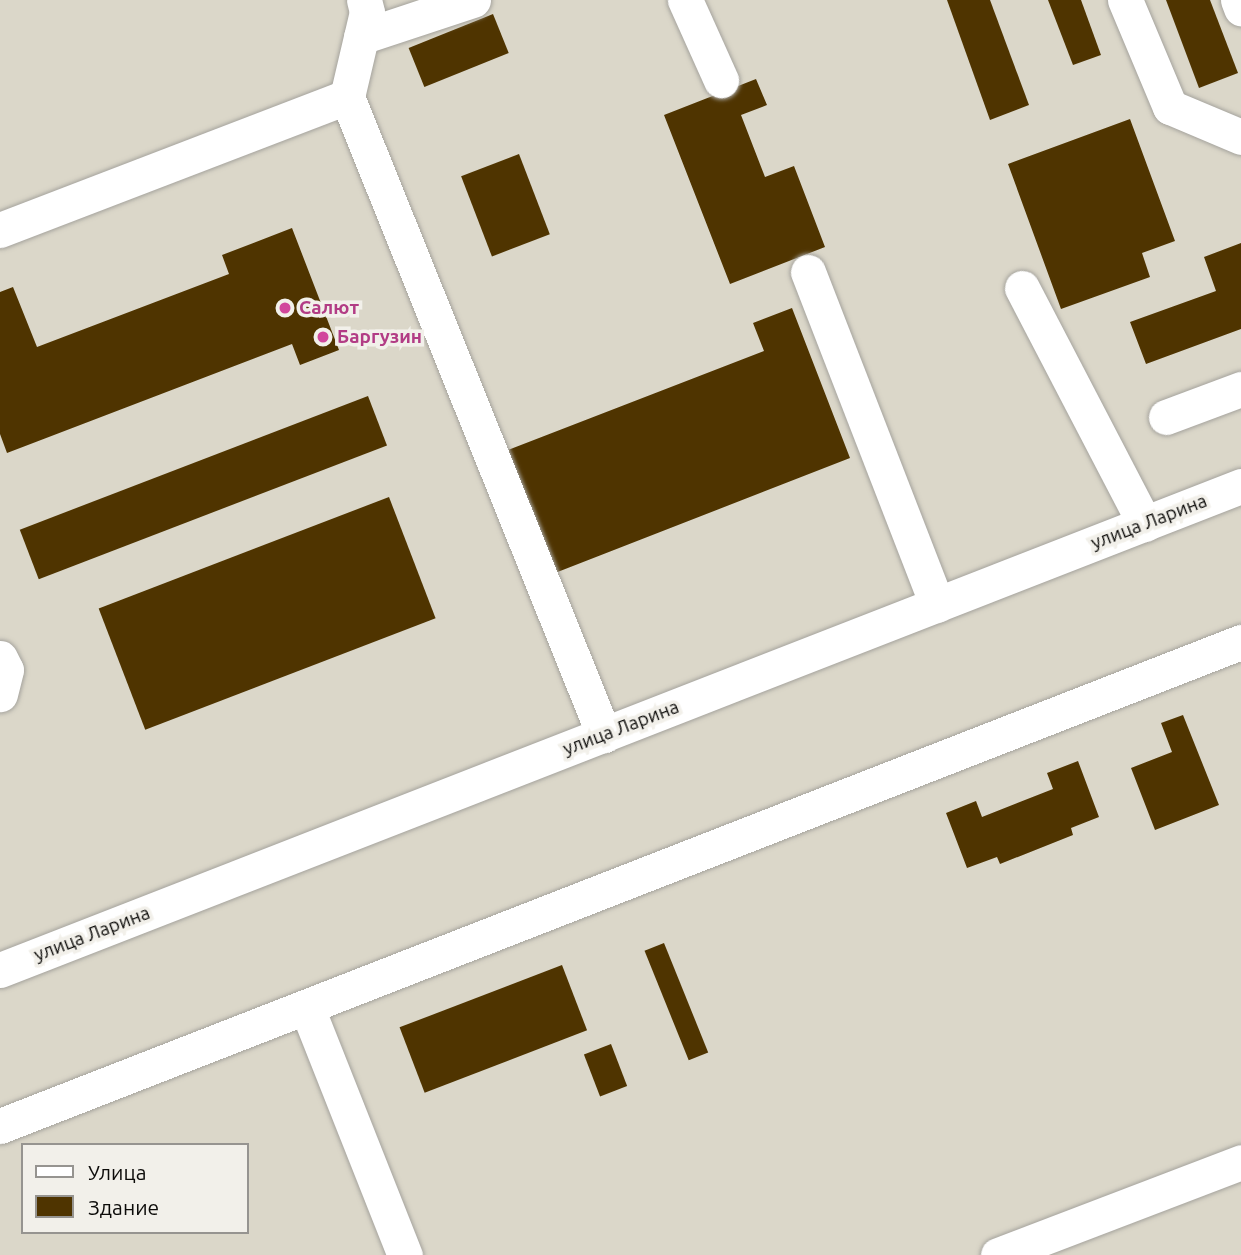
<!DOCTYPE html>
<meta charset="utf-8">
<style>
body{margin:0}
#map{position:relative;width:1241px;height:1255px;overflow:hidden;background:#e5e3dc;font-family:Ubuntu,sans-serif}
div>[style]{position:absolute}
.built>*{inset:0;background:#dbd7c9}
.building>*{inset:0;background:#4f3400;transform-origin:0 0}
.roads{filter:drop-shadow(0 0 2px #a5a39d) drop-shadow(0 0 2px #a5a39d)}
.minor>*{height:35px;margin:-17.5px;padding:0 17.5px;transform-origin:17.5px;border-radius:17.5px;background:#fff}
.dots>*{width:19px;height:19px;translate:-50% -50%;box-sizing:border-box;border:4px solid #f2f0ea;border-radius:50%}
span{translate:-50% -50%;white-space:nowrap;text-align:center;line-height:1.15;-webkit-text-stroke:7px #f2f0ea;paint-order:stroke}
.hotel-label{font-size:19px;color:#b23c85;font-weight:700}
.left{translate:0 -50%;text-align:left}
.street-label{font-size:19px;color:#0c0b09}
.legend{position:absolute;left:21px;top:1143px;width:228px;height:91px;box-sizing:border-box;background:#f2f0ea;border:2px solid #969490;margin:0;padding:9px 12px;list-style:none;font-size:21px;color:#0c0b09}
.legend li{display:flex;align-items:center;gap:14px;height:35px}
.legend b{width:35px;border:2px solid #969490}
</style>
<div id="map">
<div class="built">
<div style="clip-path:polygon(evenodd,0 0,1241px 0,1241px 1255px,0 1255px,0 0,23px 1145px,247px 1145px,247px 1232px,23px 1232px,23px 1145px)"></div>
</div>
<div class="building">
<div style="clip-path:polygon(947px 0,990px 0,1029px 105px,990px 120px)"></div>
<div style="clip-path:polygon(1048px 0,1081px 0,1101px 55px,1073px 65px)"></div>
<div style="clip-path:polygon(1166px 0,1210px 0,1238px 73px,1199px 88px)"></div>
<div style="left:493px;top:14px;width:42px;height:91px;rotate:68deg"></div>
<div style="clip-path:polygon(756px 79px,767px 105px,741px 115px,765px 177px,794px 166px,825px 247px,730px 284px,664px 115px)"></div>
<div style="clip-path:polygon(1130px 119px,1175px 241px,1142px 253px,1150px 277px,1061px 309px,1008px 164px)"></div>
<div style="left:519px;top:154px;width:86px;height:62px;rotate:69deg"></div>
<div style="clip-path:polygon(292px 228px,339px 350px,300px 365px,292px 344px,7px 453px,0 434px,0 292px,13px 287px,37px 347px,229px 274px,222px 255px)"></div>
<div style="clip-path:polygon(1241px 243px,1241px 329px,1146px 364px,1130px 322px,1216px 291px,1204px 257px)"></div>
<div style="clip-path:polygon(792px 308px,850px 458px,555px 573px,508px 450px,764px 351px,753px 323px)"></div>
<div style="left:368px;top:396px;width:53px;height:373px;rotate:69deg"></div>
<div style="left:389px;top:497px;width:130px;height:311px;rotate:69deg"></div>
<div style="clip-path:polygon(1183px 715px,1219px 805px,1155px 830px,1131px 768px,1172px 752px,1161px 723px)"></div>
<div style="clip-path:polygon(1078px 761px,1099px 817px,1071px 828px,1073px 835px,1000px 864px,997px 857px,967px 868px,946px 813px,976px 801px,982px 817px,1053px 789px,1047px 773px)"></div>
<div style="left:664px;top:943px;width:118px;height:21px;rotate:68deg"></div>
<div style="left:562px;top:965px;width:70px;height:174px;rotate:69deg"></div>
<div style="left:611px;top:1044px;width:45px;height:29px;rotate:69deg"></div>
</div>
<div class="roads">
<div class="minor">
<div style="left:685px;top:0;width:88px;rotate:65.8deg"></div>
<div style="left:1125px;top:0;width:116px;rotate:67.2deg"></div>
<div style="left:1170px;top:107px;width:77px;rotate:22.9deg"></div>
<div style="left:1238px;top:0;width:9px;rotate:69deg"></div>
<div style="left:361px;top:37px;width:118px;rotate:-18.3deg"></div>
<div style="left:347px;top:97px;width:87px;rotate:-76.8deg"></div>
<div style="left:367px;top:12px;width:12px;rotate:-104deg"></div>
<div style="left:0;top:230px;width:372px;rotate:-21deg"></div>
<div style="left:347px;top:97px;width:688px;rotate:68.06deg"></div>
<div style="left:808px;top:272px;width:357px;rotate:68.8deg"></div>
<div style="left:1022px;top:288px;width:266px;rotate:62.5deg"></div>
<div style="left:1166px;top:417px;width:80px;rotate:-20.5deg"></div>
<div style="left:0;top:658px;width:13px;rotate:63deg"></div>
<div style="left:6px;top:670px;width:25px;rotate:104deg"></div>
<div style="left:0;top:970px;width:1332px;rotate:-21.31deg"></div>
<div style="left:307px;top:1008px;width:266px;rotate:68.4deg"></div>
<div style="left:0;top:1126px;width:1332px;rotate:-21.31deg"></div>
<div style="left:998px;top:1255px;width:260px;rotate:-20.9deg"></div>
</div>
</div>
<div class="dots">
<div style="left:285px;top:308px;background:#d1479c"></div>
<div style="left:323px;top:337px;background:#d1479c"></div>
</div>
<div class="hotel-label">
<span class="left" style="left:299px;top:308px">Салют</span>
<span class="left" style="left:337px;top:337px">Баргузин</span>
</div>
<div class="street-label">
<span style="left:1149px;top:522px;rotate:-21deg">улица Ларина</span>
<span style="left:621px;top:728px;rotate:-21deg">улица Ларина</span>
<span style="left:92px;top:934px;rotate:-21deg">улица Ларина</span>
</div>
<ul class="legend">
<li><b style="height:9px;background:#fff"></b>Улица</li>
<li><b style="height:19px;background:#4f3400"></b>Здание</li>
</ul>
</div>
